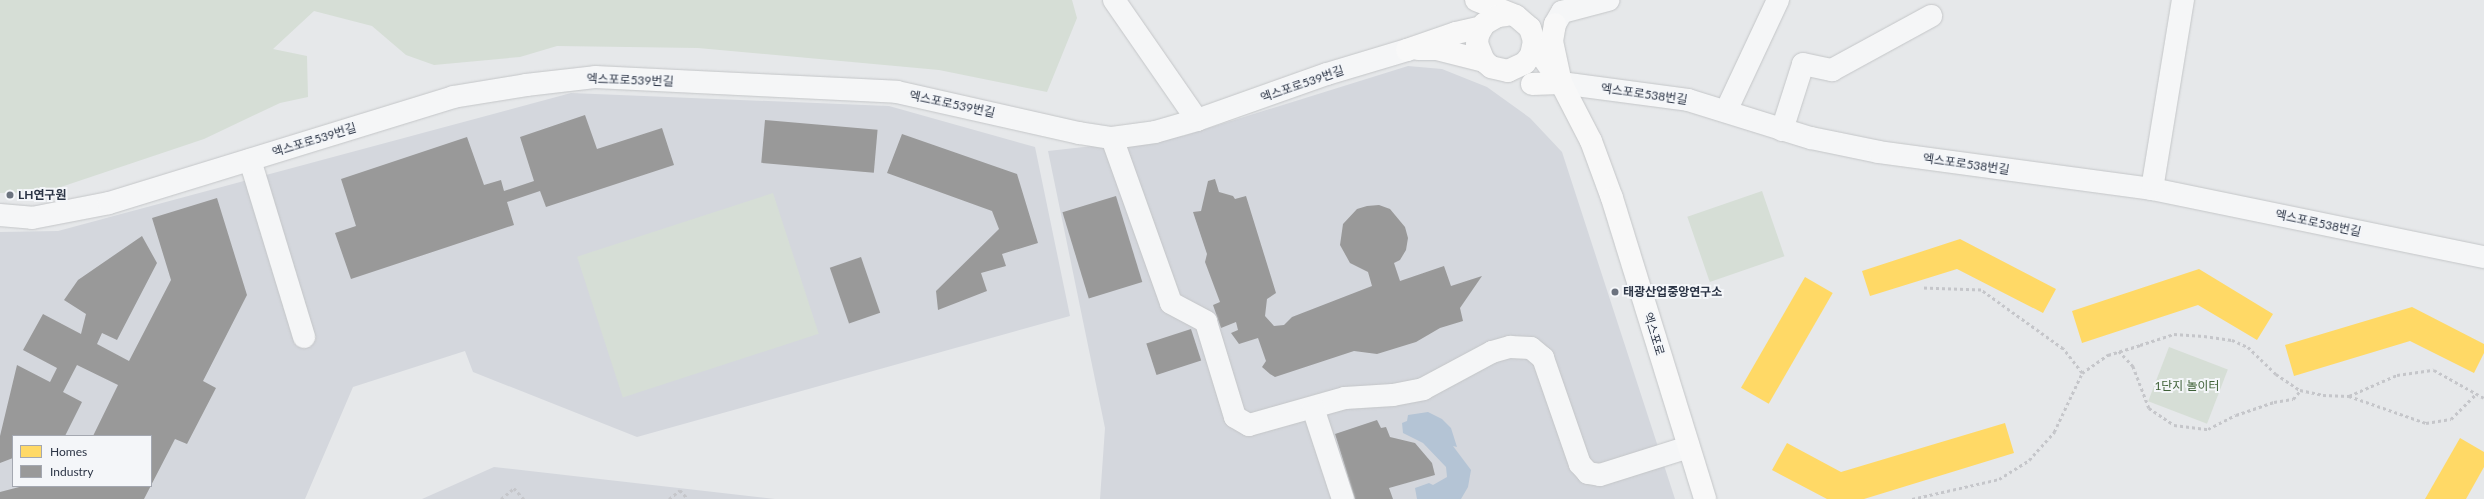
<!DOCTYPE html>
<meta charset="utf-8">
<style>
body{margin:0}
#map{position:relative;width:2484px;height:499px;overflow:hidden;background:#e6e8ea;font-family:Lato,"Noto Sans KR",sans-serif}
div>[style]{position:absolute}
.built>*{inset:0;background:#d4d7dd}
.green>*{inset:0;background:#d6ded6;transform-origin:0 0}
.water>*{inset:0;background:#b4c4d5}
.homes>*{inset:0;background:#ffd966;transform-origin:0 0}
.industry>*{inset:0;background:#999;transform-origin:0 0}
.path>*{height:2.5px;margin-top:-1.25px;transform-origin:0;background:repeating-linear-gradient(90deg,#c5c6ca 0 3px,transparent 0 6px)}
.roads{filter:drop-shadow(0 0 1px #c4c6c8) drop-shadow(0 0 1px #c4c6c8)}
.minor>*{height:22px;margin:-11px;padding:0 11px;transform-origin:11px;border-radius:11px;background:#f5f6f7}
.major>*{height:22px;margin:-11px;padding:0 11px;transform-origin:11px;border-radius:11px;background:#f8f8f8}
.dots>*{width:11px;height:11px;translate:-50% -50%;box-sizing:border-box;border:2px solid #f4f6f9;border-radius:50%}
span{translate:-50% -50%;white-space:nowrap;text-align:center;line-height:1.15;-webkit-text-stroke:4px #f4f6f9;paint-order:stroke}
.street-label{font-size:12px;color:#2b3445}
.poi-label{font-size:12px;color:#2b3445;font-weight:700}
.left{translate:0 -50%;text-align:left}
.park-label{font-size:12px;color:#3f6138}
.legend{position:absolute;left:12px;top:435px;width:140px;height:52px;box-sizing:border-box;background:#f4f6f9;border:1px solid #a4a8b1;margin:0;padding:5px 7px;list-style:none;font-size:12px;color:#2b3445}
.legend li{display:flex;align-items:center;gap:8px;height:20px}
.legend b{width:20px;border:1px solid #a4a8b1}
</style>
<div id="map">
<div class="built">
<div style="clip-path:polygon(1408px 66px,1442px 69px,1487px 87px,1530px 118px,1562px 152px,1675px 499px,1100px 499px,1105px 428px,1048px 151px,1183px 136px)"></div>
<div style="clip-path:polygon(evenodd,571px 93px,889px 106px,1035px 147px,1070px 316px,637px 437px,473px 372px,465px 351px,353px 387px,305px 499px,0 499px,0 232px,58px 231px,571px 93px,13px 436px,151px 436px,151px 486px,13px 486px,13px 436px)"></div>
<div style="clip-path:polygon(494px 467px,775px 499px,422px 499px)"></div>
</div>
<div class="green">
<div style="clip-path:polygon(0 0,1072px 0,1077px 18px,1047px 92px,939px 70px,698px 48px,557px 46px,520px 57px,434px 65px,406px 55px,372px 26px,314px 11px,273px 49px,307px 56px,308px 97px,280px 103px,204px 139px,46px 192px,0 193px)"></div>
<div style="left:1762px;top:191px;width:69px;height:79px;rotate:71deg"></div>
<div style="left:773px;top:193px;width:148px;height:206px;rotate:72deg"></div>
<div style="left:2169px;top:347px;width:63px;height:58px;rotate:21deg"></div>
</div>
<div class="water">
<div style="clip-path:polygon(1428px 412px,1442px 419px,1451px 428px,1457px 447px,1453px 446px,1471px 470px,1468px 487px,1461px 499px,1417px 499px,1415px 488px,1429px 483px,1433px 485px,1447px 477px,1446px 467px,1423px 443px,1403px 433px,1402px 423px,1407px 421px,1408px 415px)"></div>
</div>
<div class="homes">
<div style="clip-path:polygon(1960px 239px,2056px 289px,2043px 313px,1957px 269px,1870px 296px,1862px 271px)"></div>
<div style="clip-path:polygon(2199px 269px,2273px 314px,2257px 340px,2198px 305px,2082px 343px,2072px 311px)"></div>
<div style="left:1805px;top:277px;width:32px;height:128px;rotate:30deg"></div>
<div style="clip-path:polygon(2412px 307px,2484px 344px,2484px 353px,2474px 373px,2410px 341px,2294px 376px,2285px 345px)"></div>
<div style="clip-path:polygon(2005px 423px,2014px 453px,1864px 499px,1827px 499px,1772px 470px,1787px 443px,1841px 472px)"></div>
<div style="clip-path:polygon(2460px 438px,2484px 452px,2484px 467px,2466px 499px,2425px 499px)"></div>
</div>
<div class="industry">
<div style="clip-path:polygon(585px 115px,597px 149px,662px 128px,674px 165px,546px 207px,540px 191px,507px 202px,514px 225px,351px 279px,335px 233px,356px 226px,341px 179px,467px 137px,484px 185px,501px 180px,504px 191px,534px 181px,520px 137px)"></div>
<div style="left:765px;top:120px;width:113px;height:43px;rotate:5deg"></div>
<div style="clip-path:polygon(902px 134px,1017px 174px,1038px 243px,1002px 254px,1006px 266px,981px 273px,987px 291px,938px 310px,936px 291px,999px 229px,992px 211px,887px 173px)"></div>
<div style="clip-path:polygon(1215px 179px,1219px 192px,1233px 196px,1235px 199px,1246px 196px,1276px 293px,1267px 299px,1265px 316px,1274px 326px,1284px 325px,1292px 317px,1372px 286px,1368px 272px,1350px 263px,1340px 245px,1343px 224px,1357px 209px,1367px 206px,1379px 205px,1390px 209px,1405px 227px,1408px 238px,1406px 250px,1400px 260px,1394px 263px,1400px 281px,1444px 266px,1451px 286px,1482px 276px,1460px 308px,1463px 321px,1440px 328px,1416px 342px,1377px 354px,1354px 351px,1275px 377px,1270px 374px,1262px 367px,1266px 361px,1258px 338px,1239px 344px,1231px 333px,1238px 330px,1236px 322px,1221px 328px,1213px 305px,1220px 302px,1205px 262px,1207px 254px,1193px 212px,1201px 211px,1208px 181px)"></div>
<div style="left:1116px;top:196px;width:90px;height:56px;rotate:73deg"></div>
<div style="clip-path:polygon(217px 198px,247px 295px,203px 381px,216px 388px,187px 444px,175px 439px,144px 499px,0 499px,0 492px,23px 486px,151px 486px,151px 436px,93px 436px,118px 385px,77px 365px,63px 392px,82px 402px,65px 436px,13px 436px,13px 458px,0 463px,0 436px,17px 365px,50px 382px,57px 368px,23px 350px,43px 314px,81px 334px,86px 314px,64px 300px,78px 280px,142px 236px,157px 263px,117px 340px,102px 333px,97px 344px,129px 361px,171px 280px,152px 218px)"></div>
<div style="left:861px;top:257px;width:59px;height:33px;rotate:71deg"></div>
<div style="left:1191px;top:329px;width:33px;height:47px;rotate:72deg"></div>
<div style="clip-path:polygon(1377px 420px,1381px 428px,1386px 427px,1390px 437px,1415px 443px,1432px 463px,1435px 475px,1389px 488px,1393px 499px,1355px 499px,1335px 434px)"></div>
</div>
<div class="path">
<div style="left:2119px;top:351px;width:21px;rotate:47deg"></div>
<div style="left:2133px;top:366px;width:45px;rotate:69.1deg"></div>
<div style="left:2149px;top:408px;width:30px;rotate:34deg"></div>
<div style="left:2174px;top:425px;width:34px;rotate:7deg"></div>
<div style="left:2208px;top:429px;width:31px;rotate:-27deg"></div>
<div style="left:2236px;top:415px;width:40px;rotate:-18.9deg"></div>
<div style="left:2274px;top:402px;width:19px;rotate:-9deg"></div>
<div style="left:2293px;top:399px;width:11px;rotate:-49deg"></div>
<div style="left:2082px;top:373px;width:32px;rotate:-35deg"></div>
<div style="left:2108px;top:355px;width:34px;rotate:-17deg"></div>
<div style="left:2140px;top:345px;width:36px;rotate:-18deg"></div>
<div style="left:2174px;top:334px;width:30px;rotate:4deg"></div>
<div style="left:2204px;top:336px;width:28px;rotate:8deg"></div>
<div style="left:2232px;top:340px;width:17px;rotate:24deg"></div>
<div style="left:2248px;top:347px;width:39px;rotate:44deg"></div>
<div style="left:2276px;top:374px;width:29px;rotate:34deg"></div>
<div style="left:2300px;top:390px;width:24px;rotate:12deg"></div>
<div style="left:2323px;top:395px;width:26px;rotate:2deg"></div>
<div style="left:2349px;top:396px;width:52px;rotate:-23.6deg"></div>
<div style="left:2397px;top:375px;width:37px;rotate:-8deg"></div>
<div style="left:2434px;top:370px;width:57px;rotate:29.2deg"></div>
<div style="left:2349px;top:396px;width:82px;rotate:19.3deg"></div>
<div style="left:2426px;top:423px;width:25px;rotate:-9deg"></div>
<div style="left:2451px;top:419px;width:35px;rotate:-45deg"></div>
<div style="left:501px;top:499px;width:17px;rotate:-40deg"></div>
<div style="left:514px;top:488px;width:15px;rotate:48deg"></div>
<div style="left:669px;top:499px;width:14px;rotate:-39deg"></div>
<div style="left:680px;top:490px;width:12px;rotate:48deg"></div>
<div style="left:1912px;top:499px;width:89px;rotate:-12.9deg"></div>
<div style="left:1999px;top:479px;width:36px;rotate:-32deg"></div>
<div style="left:2029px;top:460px;width:38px;rotate:-48deg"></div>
<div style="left:2054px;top:432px;width:65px;rotate:-64.6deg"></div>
<div style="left:2082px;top:373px;width:31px;rotate:-128deg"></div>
<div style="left:2063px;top:349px;width:101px;rotate:-144.3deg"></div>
<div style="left:1981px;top:290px;width:59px;rotate:-178.1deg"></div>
</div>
<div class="roads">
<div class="minor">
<div style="left:1114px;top:0;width:146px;rotate:55.3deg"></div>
<div style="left:1555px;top:24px;width:14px;rotate:-60deg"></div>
<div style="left:1562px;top:12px;width:48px;rotate:-14.6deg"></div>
<div style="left:1561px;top:83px;width:128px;rotate:7.6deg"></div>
<div style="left:1688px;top:100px;width:129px;rotate:17.2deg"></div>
<div style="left:1811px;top:138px;width:69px;rotate:11.6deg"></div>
<div style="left:1879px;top:152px;width:275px;rotate:7.7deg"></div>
<div style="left:2152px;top:189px;width:339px;rotate:11.6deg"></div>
<div style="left:1726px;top:111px;width:123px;rotate:-64.9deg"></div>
<div style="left:1782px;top:130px;width:69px;rotate:-72.3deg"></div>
<div style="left:1803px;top:64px;width:30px;rotate:12deg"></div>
<div style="left:1832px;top:70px;width:113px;rotate:-28.6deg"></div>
<div style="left:1112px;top:138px;width:175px;rotate:70.3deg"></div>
<div style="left:1171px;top:303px;width:40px;rotate:28deg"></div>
<div style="left:1206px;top:322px;width:99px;rotate:73deg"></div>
<div style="left:1235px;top:417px;width:16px;rotate:30deg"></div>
<div style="left:1249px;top:425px;width:100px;rotate:-15.7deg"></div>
<div style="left:1345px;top:398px;width:48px;rotate:-3.6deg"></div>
<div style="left:1393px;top:395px;width:31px;rotate:-11deg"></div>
<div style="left:1423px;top:389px;width:78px;rotate:-28.2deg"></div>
<div style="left:1492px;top:352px;width:19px;rotate:-16deg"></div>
<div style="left:1510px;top:347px;width:21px;rotate:3deg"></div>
<div style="left:1531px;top:348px;width:16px;rotate:40deg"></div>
<div style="left:1543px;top:358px;width:112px;rotate:70.8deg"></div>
<div style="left:1580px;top:464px;width:12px;rotate:48deg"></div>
<div style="left:1588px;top:473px;width:12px;rotate:9deg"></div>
<div style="left:1600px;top:475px;width:93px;rotate:-17.5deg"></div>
<div style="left:250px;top:160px;width:185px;rotate:73deg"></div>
<div style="left:2152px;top:189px;width:192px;rotate:-80.7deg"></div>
<div style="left:0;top:215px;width:32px;rotate:5deg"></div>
<div style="left:32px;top:218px;width:78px;rotate:-11deg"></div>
<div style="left:109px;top:203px;width:360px;rotate:-17.1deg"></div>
<div style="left:453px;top:97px;width:74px;rotate:-9.3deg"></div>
<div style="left:526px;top:85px;width:69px;rotate:-6.6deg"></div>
<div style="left:595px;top:77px;width:302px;rotate:2.8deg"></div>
<div style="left:897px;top:92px;width:187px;rotate:12.7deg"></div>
<div style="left:1079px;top:133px;width:33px;rotate:9deg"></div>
<div style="left:1112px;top:138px;width:43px;rotate:-7.9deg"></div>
<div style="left:1155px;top:132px;width:44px;rotate:-15.9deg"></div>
<div style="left:1197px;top:120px;width:138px;rotate:-19.5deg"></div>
<div style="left:1327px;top:74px;width:84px;rotate:-16.7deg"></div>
<div style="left:1313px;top:408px;width:96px;rotate:71.8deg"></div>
</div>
<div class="major">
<div style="left:1476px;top:0;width:43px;rotate:21.8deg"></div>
<div style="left:1516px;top:16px;width:18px;rotate:41deg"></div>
<div style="left:1530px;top:28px;width:14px;rotate:73deg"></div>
<div style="left:1534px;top:41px;width:14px;rotate:102deg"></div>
<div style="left:1531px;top:55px;width:10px;rotate:127deg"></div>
<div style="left:1525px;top:63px;width:19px;rotate:155deg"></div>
<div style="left:1508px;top:71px;width:17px;rotate:-167deg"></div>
<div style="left:1491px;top:67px;width:9px;rotate:-139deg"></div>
<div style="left:1484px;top:61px;width:18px;rotate:-112deg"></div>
<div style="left:1477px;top:44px;width:9px;rotate:-84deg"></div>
<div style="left:1478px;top:35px;width:13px;rotate:-61deg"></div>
<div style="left:1484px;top:24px;width:16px;rotate:-30deg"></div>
<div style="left:1498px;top:16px;width:8px;rotate:-7deg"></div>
<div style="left:1534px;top:45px;width:47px;rotate:54.6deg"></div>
<div style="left:1561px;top:83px;width:65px;rotate:62.7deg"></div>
<div style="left:1591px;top:141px;width:61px;rotate:69.8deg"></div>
<div style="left:1612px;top:198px;width:315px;rotate:72.8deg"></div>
<div style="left:1418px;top:49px;width:19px"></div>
<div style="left:1437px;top:49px;width:49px;rotate:14.3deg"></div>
<div style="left:1407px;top:50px;width:52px;rotate:-19.1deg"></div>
<div style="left:1456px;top:33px;width:27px;rotate:-13deg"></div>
<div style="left:1532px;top:84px;width:29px;rotate:-2deg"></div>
<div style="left:1561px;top:83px;width:43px;rotate:-102.1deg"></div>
<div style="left:1552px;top:41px;width:17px;rotate:-80deg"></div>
</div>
</div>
<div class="dots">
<div style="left:10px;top:195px;background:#6c737f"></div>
<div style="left:1615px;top:292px;background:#6c737f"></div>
</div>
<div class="street-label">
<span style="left:630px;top:80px;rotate:2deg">엑스포로539번길</span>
<span style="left:1302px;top:84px;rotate:-19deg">엑스포로539번길</span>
<span style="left:1644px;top:94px;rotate:8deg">엑스포로538번길</span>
<span style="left:952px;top:104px;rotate:12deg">엑스포로539번길</span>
<span style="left:314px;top:140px;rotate:-17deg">엑스포로539번길</span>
<span style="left:1966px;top:164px;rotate:8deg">엑스포로538번길</span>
<span style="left:2318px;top:223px;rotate:12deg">엑스포로538번길</span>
<span style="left:1654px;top:334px;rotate:73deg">엑스포로</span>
</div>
<div class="poi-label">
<span class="left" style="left:18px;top:195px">LH연구원</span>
<span class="left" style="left:1623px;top:292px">태광산업중앙연구소</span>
</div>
<div class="park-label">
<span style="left:2187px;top:386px">1단지 놀이터</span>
</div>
<ul class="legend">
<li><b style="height:11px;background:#ffd966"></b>Homes</li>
<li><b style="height:11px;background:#999"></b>Industry</li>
</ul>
</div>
